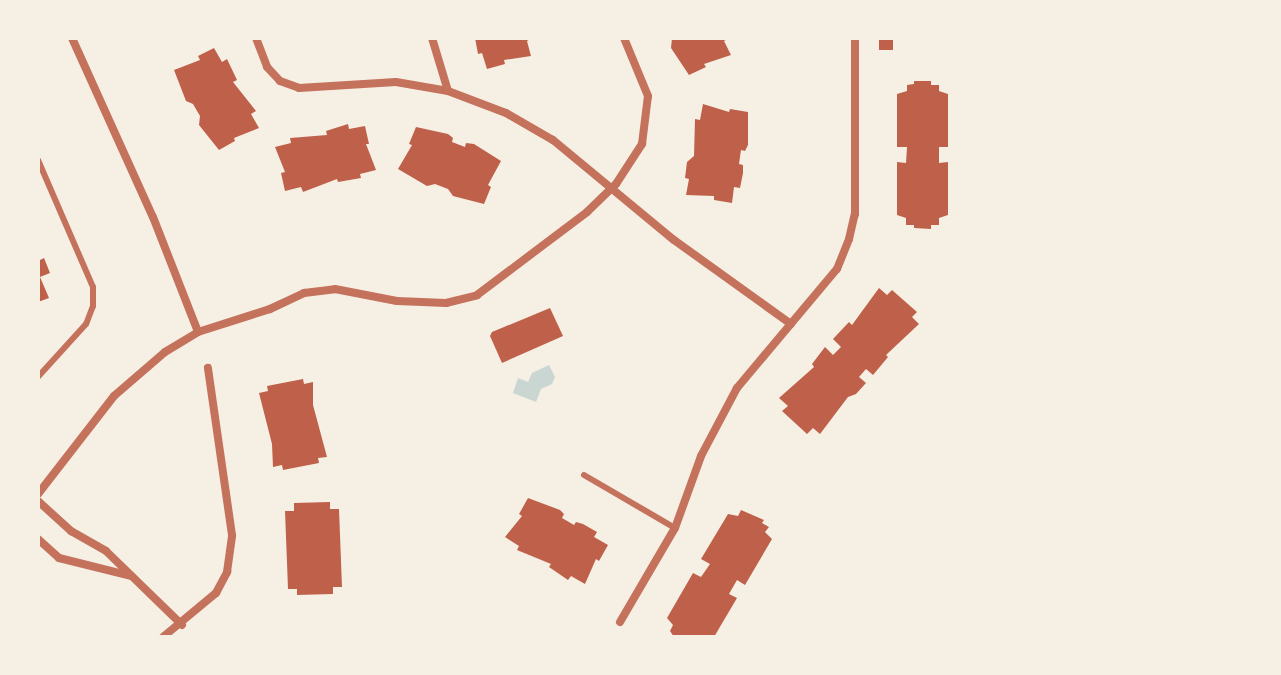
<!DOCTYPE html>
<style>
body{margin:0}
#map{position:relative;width:1281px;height:675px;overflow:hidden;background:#f6efe4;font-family:Mulish,sans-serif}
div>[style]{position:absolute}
.water>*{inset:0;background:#c9d6d2}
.building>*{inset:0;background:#bf614a;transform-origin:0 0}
.service>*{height:6px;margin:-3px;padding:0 3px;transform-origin:3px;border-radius:3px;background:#c5725c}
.minor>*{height:8px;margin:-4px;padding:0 4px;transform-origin:4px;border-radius:4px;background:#c5725c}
span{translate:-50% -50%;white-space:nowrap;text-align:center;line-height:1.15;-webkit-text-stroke:8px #f6efe4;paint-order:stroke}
.frame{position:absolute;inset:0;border:40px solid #f6efe4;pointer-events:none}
</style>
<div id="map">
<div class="water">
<div style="clip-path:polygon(549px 365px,555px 377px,552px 384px,541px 389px,536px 402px,513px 393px,518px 378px,528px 382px,532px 373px)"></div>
</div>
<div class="building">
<div style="clip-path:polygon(475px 38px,532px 38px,527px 41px,531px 56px,504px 60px,505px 64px,487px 69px,482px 53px,478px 54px)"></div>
<div style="clip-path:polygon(672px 38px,729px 38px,724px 41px,731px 55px,704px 64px,706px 67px,689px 75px,671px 48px)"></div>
<div style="left:879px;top:38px;width:14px;height:12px"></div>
<div style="clip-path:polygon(214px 48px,222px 62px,227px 59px,237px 80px,233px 82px,256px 111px,251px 114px,259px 128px,234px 138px,235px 141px,219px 150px,199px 125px,200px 116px,193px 104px,186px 101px,174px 70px,200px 60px,198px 56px)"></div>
<div style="clip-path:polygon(914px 81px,931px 81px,931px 85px,939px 85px,939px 91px,948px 94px,948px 147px,939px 147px,939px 163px,948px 162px,948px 215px,939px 218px,939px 225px,931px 225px,931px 229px,914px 228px,914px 225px,906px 225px,906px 218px,897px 215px,897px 162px,906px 163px,907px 147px,897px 147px,897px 94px,907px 91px,907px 85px,914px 84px)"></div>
<div style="clip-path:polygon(703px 104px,729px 112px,730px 109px,748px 112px,748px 145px,745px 151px,741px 150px,739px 164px,743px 165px,743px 173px,740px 188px,734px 187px,732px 203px,714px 200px,714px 196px,686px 195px,689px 179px,685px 178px,687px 162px,694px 156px,695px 119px,700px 120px)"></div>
<div style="clip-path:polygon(348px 124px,349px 129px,365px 126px,369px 144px,366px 144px,376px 170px,360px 174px,361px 178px,338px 182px,337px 179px,303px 192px,301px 187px,285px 191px,281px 173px,285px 172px,275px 147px,291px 143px,290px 138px,327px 135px,326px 131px)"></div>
<div style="clip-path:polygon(416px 127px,448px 134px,453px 138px,452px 142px,465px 147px,466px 143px,474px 144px,501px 161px,488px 185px,491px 187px,484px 204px,453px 196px,448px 189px,435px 184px,427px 186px,398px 169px,412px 145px,409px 144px)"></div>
<div style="clip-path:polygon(44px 258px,50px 273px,40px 277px,49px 298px,38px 302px,38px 261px)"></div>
<div style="clip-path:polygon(879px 288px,887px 295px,892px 290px,917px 312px,912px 317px,919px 324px,886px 355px,888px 357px,873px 375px,866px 369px,859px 377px,866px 383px,856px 394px,848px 397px,820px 434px,813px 428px,807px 434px,782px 411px,788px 406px,779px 398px,814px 367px,812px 364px,825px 347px,833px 355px,841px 347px,833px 339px,849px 322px,852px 325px)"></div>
<div style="clip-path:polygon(550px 308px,563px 336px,502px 363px,490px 336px,492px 332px)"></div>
<div style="clip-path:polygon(303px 379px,304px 384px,313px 382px,313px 405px,327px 457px,318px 458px,319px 463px,283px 470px,282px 465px,273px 467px,272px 444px,259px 393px,268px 391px,267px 386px)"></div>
<div style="clip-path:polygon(528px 498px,560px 510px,564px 514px,562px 518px,574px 525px,576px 522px,583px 524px,597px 532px,594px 537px,608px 545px,599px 561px,596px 559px,585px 584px,571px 576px,568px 580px,549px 567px,551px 564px,517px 550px,519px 546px,505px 537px,522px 516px,519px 514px)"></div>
<div style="clip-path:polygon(330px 502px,330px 509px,339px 509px,342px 587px,333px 587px,333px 594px,297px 595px,297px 589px,288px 589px,285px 511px,294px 511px,294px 503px)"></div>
<div style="clip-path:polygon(741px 510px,764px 520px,762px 523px,769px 527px,765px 532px,772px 539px,745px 585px,737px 580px,729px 594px,737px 598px,714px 637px,674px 637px,670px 631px,673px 625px,667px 618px,693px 573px,701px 577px,710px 564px,701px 559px,728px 514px,738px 516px)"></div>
</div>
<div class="service">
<div style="left:38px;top:160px;width:138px;rotate:66.6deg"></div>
<div style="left:93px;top:287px;width:19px;rotate:90deg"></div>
<div style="left:93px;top:306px;width:19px;rotate:111deg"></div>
<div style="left:86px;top:324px;width:72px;rotate:132.2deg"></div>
<div style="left:584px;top:475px;width:105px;rotate:30.2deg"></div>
</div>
<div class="minor">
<div style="left:72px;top:38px;width:196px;rotate:65.7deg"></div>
<div style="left:153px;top:217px;width:123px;rotate:68.6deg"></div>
<div style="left:256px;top:38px;width:31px;rotate:69deg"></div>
<div style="left:267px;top:67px;width:19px;rotate:47deg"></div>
<div style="left:280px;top:81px;width:20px;rotate:20deg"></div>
<div style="left:299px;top:88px;width:97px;rotate:-3.5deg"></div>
<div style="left:396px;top:82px;width:53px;rotate:9.8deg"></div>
<div style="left:448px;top:91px;width:62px;rotate:20.8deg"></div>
<div style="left:506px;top:113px;width:54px;rotate:29.9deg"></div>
<div style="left:553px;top:140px;width:157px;rotate:39.6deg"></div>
<div style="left:674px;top:240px;width:144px;rotate:35.7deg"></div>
<div style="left:432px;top:38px;width:55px;rotate:73.2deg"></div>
<div style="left:38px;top:494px;width:124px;rotate:-52.2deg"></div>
<div style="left:114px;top:396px;width:67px;rotate:-40.8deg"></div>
<div style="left:165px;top:352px;width:39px;rotate:-31deg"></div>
<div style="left:198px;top:332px;width:76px;rotate:-17.7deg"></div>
<div style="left:270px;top:309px;width:38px;rotate:-25deg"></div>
<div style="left:304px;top:293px;width:31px;rotate:-7deg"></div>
<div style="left:335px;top:289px;width:63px;rotate:11deg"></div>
<div style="left:397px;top:301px;width:49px;rotate:2.3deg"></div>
<div style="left:446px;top:303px;width:32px;rotate:-14deg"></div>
<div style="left:477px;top:295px;width:138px;rotate:-37deg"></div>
<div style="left:587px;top:212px;width:40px;rotate:-44deg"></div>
<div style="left:616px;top:184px;width:48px;rotate:-57deg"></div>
<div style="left:642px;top:144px;width:48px;rotate:-82.9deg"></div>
<div style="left:648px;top:96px;width:63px;rotate:-112.5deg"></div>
<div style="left:38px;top:501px;width:45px;rotate:42.3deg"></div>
<div style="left:71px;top:531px;width:40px;rotate:29.7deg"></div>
<div style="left:106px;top:551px;width:106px;rotate:44.2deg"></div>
<div style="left:38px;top:539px;width:28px;rotate:42deg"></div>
<div style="left:59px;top:558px;width:74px;rotate:14deg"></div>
<div style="left:620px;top:622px;width:109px;rotate:-59.7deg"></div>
<div style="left:675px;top:528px;width:77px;rotate:-70.1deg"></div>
<div style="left:701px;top:456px;width:77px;rotate:-62.1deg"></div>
<div style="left:737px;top:388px;width:155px;rotate:-50deg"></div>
<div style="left:837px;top:269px;width:32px;rotate:-68deg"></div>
<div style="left:849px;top:239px;width:26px;rotate:-77deg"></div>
<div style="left:855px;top:214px;width:176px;rotate:-90deg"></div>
<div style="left:163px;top:637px;width:69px;rotate:-39.7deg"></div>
<div style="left:216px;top:593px;width:24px;rotate:-62deg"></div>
<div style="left:227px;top:572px;width:37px;rotate:-82deg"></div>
<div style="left:232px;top:535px;width:169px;rotate:-98.2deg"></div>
</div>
<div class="frame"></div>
</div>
